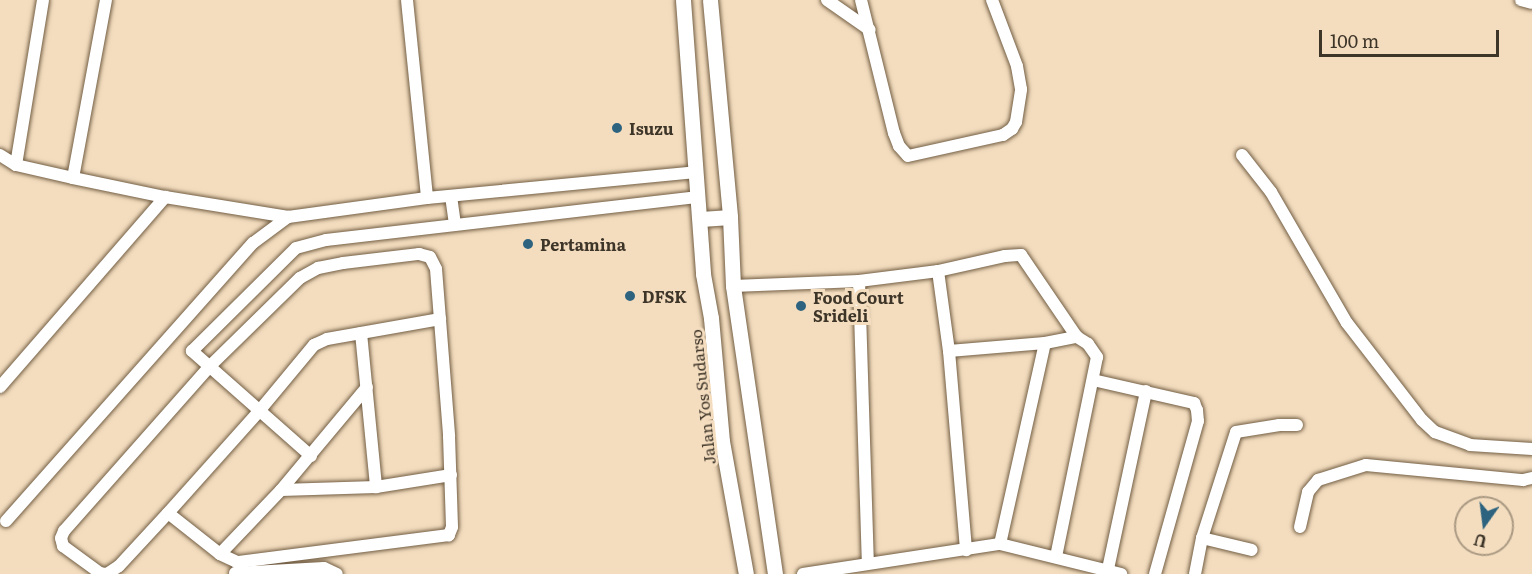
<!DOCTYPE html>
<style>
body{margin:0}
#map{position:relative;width:1532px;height:574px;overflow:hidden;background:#f4ddbf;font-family:Literata,serif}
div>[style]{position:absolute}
.roads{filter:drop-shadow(0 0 2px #725e44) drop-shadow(0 0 2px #725e44)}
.minor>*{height:12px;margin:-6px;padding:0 6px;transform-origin:6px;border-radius:6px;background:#fff}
.major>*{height:15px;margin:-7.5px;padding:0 7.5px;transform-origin:7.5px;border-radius:7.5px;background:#fff}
.dots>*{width:16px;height:16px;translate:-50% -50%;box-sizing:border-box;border:3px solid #f4ddbf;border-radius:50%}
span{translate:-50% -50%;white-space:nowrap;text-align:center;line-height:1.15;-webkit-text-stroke:6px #f4ddbf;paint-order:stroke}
.poi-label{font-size:16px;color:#3e3529;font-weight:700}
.left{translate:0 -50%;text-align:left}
.street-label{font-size:16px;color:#3e3529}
.north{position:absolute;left:1454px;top:496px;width:60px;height:60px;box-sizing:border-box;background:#f4ddbf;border:2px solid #ab9a83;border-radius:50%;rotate:194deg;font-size:16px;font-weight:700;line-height:24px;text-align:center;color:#3e3529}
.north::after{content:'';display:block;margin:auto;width:21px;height:27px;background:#2d637f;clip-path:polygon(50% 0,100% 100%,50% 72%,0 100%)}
.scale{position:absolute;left:1319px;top:30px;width:180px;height:27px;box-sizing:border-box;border:3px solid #3e3529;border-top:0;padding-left:8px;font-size:18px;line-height:21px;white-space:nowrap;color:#3e3529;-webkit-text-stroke:4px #f4ddbf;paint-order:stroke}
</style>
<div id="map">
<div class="roads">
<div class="minor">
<div style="left:407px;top:0;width:199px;rotate:84.2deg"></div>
<div style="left:827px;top:0;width:52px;rotate:34.9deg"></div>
<div style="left:861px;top:0;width:137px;rotate:76.1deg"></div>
<div style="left:894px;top:133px;width:14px;rotate:69deg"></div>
<div style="left:899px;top:146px;width:13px;rotate:48deg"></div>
<div style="left:908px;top:156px;width:97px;rotate:-12.5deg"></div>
<div style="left:1003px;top:135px;width:11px;rotate:-34deg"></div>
<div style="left:1012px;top:129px;width:8px;rotate:-60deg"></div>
<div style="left:1016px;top:122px;width:33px;rotate:-81deg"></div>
<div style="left:1021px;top:89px;width:23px;rotate:-100deg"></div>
<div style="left:1017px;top:66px;width:71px;rotate:-110.7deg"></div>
<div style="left:1521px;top:0;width:11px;rotate:15deg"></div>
<div style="left:0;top:155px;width:19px;rotate:32deg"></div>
<div style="left:16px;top:165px;width:58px;rotate:12.8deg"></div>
<div style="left:73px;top:178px;width:94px;rotate:11.7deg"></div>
<div style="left:165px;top:197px;width:125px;rotate:9.2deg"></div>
<div style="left:288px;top:217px;width:140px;rotate:-7.8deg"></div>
<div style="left:427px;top:198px;width:270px;rotate:-5.5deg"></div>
<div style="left:1242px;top:155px;width:47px;rotate:51.9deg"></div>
<div style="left:1271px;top:192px;width:151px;rotate:59.9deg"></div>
<div style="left:1347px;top:323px;width:123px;rotate:52.3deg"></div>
<div style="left:1422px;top:420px;width:18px;rotate:43deg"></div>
<div style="left:1435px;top:432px;width:37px;rotate:20deg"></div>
<div style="left:1470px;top:445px;width:62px;rotate:3.7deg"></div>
<div style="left:16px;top:165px;width:167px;rotate:-80.7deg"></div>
<div style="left:73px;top:178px;width:181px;rotate:-79.5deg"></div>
<div style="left:451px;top:196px;width:29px;rotate:82deg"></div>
<div style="left:938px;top:271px;width:69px;rotate:-12.6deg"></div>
<div style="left:1005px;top:256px;width:16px;rotate:-4deg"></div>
<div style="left:1021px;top:255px;width:99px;rotate:55.7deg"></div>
<div style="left:859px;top:281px;width:281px;rotate:88.2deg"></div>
<div style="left:733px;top:286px;width:126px;rotate:-2.3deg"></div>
<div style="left:859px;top:281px;width:80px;rotate:-7.2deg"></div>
<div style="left:938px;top:271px;width:81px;rotate:82.2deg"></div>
<div style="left:949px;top:351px;width:200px;rotate:85.1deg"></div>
<div style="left:361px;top:333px;width:155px;rotate:84.4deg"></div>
<div style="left:949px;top:351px;width:96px;rotate:-4.8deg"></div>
<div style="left:1045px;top:343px;width:33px;rotate:-11deg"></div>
<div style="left:1077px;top:337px;width:13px;rotate:32deg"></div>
<div style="left:1088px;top:344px;width:16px;rotate:55deg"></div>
<div style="left:1097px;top:357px;width:204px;rotate:101.6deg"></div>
<div style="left:1093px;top:380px;width:104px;rotate:12.8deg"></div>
<div style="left:1194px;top:403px;width:8px;rotate:67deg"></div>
<div style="left:1197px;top:410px;width:11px;rotate:85deg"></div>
<div style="left:1198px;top:421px;width:159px;rotate:105.7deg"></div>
<div style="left:0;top:387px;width:252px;rotate:-49deg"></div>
<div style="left:311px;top:456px;width:159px;rotate:-138.6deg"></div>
<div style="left:192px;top:351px;width:146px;rotate:-44.7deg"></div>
<div style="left:296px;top:248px;width:31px;rotate:-15deg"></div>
<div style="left:326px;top:240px;width:375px;rotate:-6.6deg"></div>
<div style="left:281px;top:490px;width:95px;rotate:-1.8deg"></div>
<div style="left:376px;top:487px;width:76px;rotate:-9.1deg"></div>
<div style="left:6px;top:521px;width:372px;rotate:-48.4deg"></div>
<div style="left:253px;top:243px;width:44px;rotate:-36.6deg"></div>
<div style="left:1300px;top:527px;width:36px;rotate:-77deg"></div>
<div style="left:1308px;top:492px;width:16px;rotate:-50deg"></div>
<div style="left:1318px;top:480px;width:50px;rotate:-17.4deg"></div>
<div style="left:1366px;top:465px;width:158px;rotate:5.5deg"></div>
<div style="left:1523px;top:480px;width:9px;rotate:-13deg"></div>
<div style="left:1202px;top:538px;width:51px;rotate:13.5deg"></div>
<div style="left:1000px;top:544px;width:206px;rotate:-77.4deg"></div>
<div style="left:220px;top:554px;width:88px;rotate:-46.4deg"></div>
<div style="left:281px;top:490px;width:134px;rotate:-50.1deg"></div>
<div style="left:1108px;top:569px;width:182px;rotate:-77.9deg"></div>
<div style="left:235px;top:573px;width:89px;rotate:-3.2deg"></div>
<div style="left:324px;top:568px;width:14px;rotate:25deg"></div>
<div style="left:106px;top:574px;width:6px;rotate:-171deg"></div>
<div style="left:100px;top:573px;width:46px;rotate:-143.9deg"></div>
<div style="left:63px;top:546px;width:8px;rotate:-104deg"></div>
<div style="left:61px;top:538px;width:8px;rotate:-67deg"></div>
<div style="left:64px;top:531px;width:220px;rotate:-48.5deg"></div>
<div style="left:210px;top:366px;width:126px;rotate:-44.4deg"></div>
<div style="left:300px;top:278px;width:21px;rotate:-29deg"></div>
<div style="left:318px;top:268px;width:25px;rotate:-11deg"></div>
<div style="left:343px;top:263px;width:77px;rotate:-6.8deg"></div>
<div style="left:419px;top:254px;width:11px;rotate:15deg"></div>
<div style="left:430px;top:257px;width:13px;rotate:63deg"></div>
<div style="left:436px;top:269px;width:168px;rotate:85.5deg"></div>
<div style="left:449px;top:436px;width:91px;rotate:88.1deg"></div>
<div style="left:452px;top:527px;width:9px;rotate:111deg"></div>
<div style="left:449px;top:535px;width:214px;rotate:172.7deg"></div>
<div style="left:237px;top:562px;width:19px;rotate:-155deg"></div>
<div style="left:220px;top:554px;width:66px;rotate:-141.7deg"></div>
<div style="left:107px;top:574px;width:14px;rotate:-34deg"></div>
<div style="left:119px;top:566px;width:72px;rotate:-47.2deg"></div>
<div style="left:168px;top:513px;width:138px;rotate:-48.2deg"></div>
<div style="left:260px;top:410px;width:85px;rotate:-50.3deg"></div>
<div style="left:314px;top:345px;width:14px;rotate:-25deg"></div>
<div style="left:327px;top:339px;width:115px;rotate:-10deg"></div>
<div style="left:803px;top:574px;width:199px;rotate:-8.7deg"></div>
<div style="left:1000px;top:544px;width:125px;rotate:13.9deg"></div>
<div style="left:1195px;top:574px;width:37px;rotate:-79deg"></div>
<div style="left:1202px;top:538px;width:111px;rotate:-72.2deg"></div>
<div style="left:1236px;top:432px;width:44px;rotate:-9.2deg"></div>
<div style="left:1279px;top:425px;width:18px"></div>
</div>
<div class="major">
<div style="left:683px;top:0;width:275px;rotate:85.8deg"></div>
<div style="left:703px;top:274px;width:45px;rotate:79.7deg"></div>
<div style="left:711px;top:318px;width:123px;rotate:84.9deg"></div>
<div style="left:722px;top:441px;width:135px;rotate:79.8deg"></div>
<div style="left:710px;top:0;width:218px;rotate:84.7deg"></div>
<div style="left:730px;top:217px;width:69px;rotate:87.5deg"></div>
<div style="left:733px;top:286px;width:291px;rotate:81.7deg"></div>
<div style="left:701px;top:219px;width:29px;rotate:-4deg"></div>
</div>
</div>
<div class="dots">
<div style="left:617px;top:128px;background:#2d637f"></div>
<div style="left:528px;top:244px;background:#2d637f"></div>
<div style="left:630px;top:296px;background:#2d637f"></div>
<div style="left:801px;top:306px;background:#2d637f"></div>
</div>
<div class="poi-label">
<span class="left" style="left:629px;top:128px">Isuzu</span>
<span class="left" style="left:540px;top:244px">Pertamina</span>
<span class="left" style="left:642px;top:296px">DFSK</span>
<span class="left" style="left:813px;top:306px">Food Court<br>Srideli</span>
</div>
<div class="street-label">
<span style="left:702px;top:397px;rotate:-96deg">Jalan Yos Sudarso</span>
</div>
<div class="north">U</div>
<div class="scale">100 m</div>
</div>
